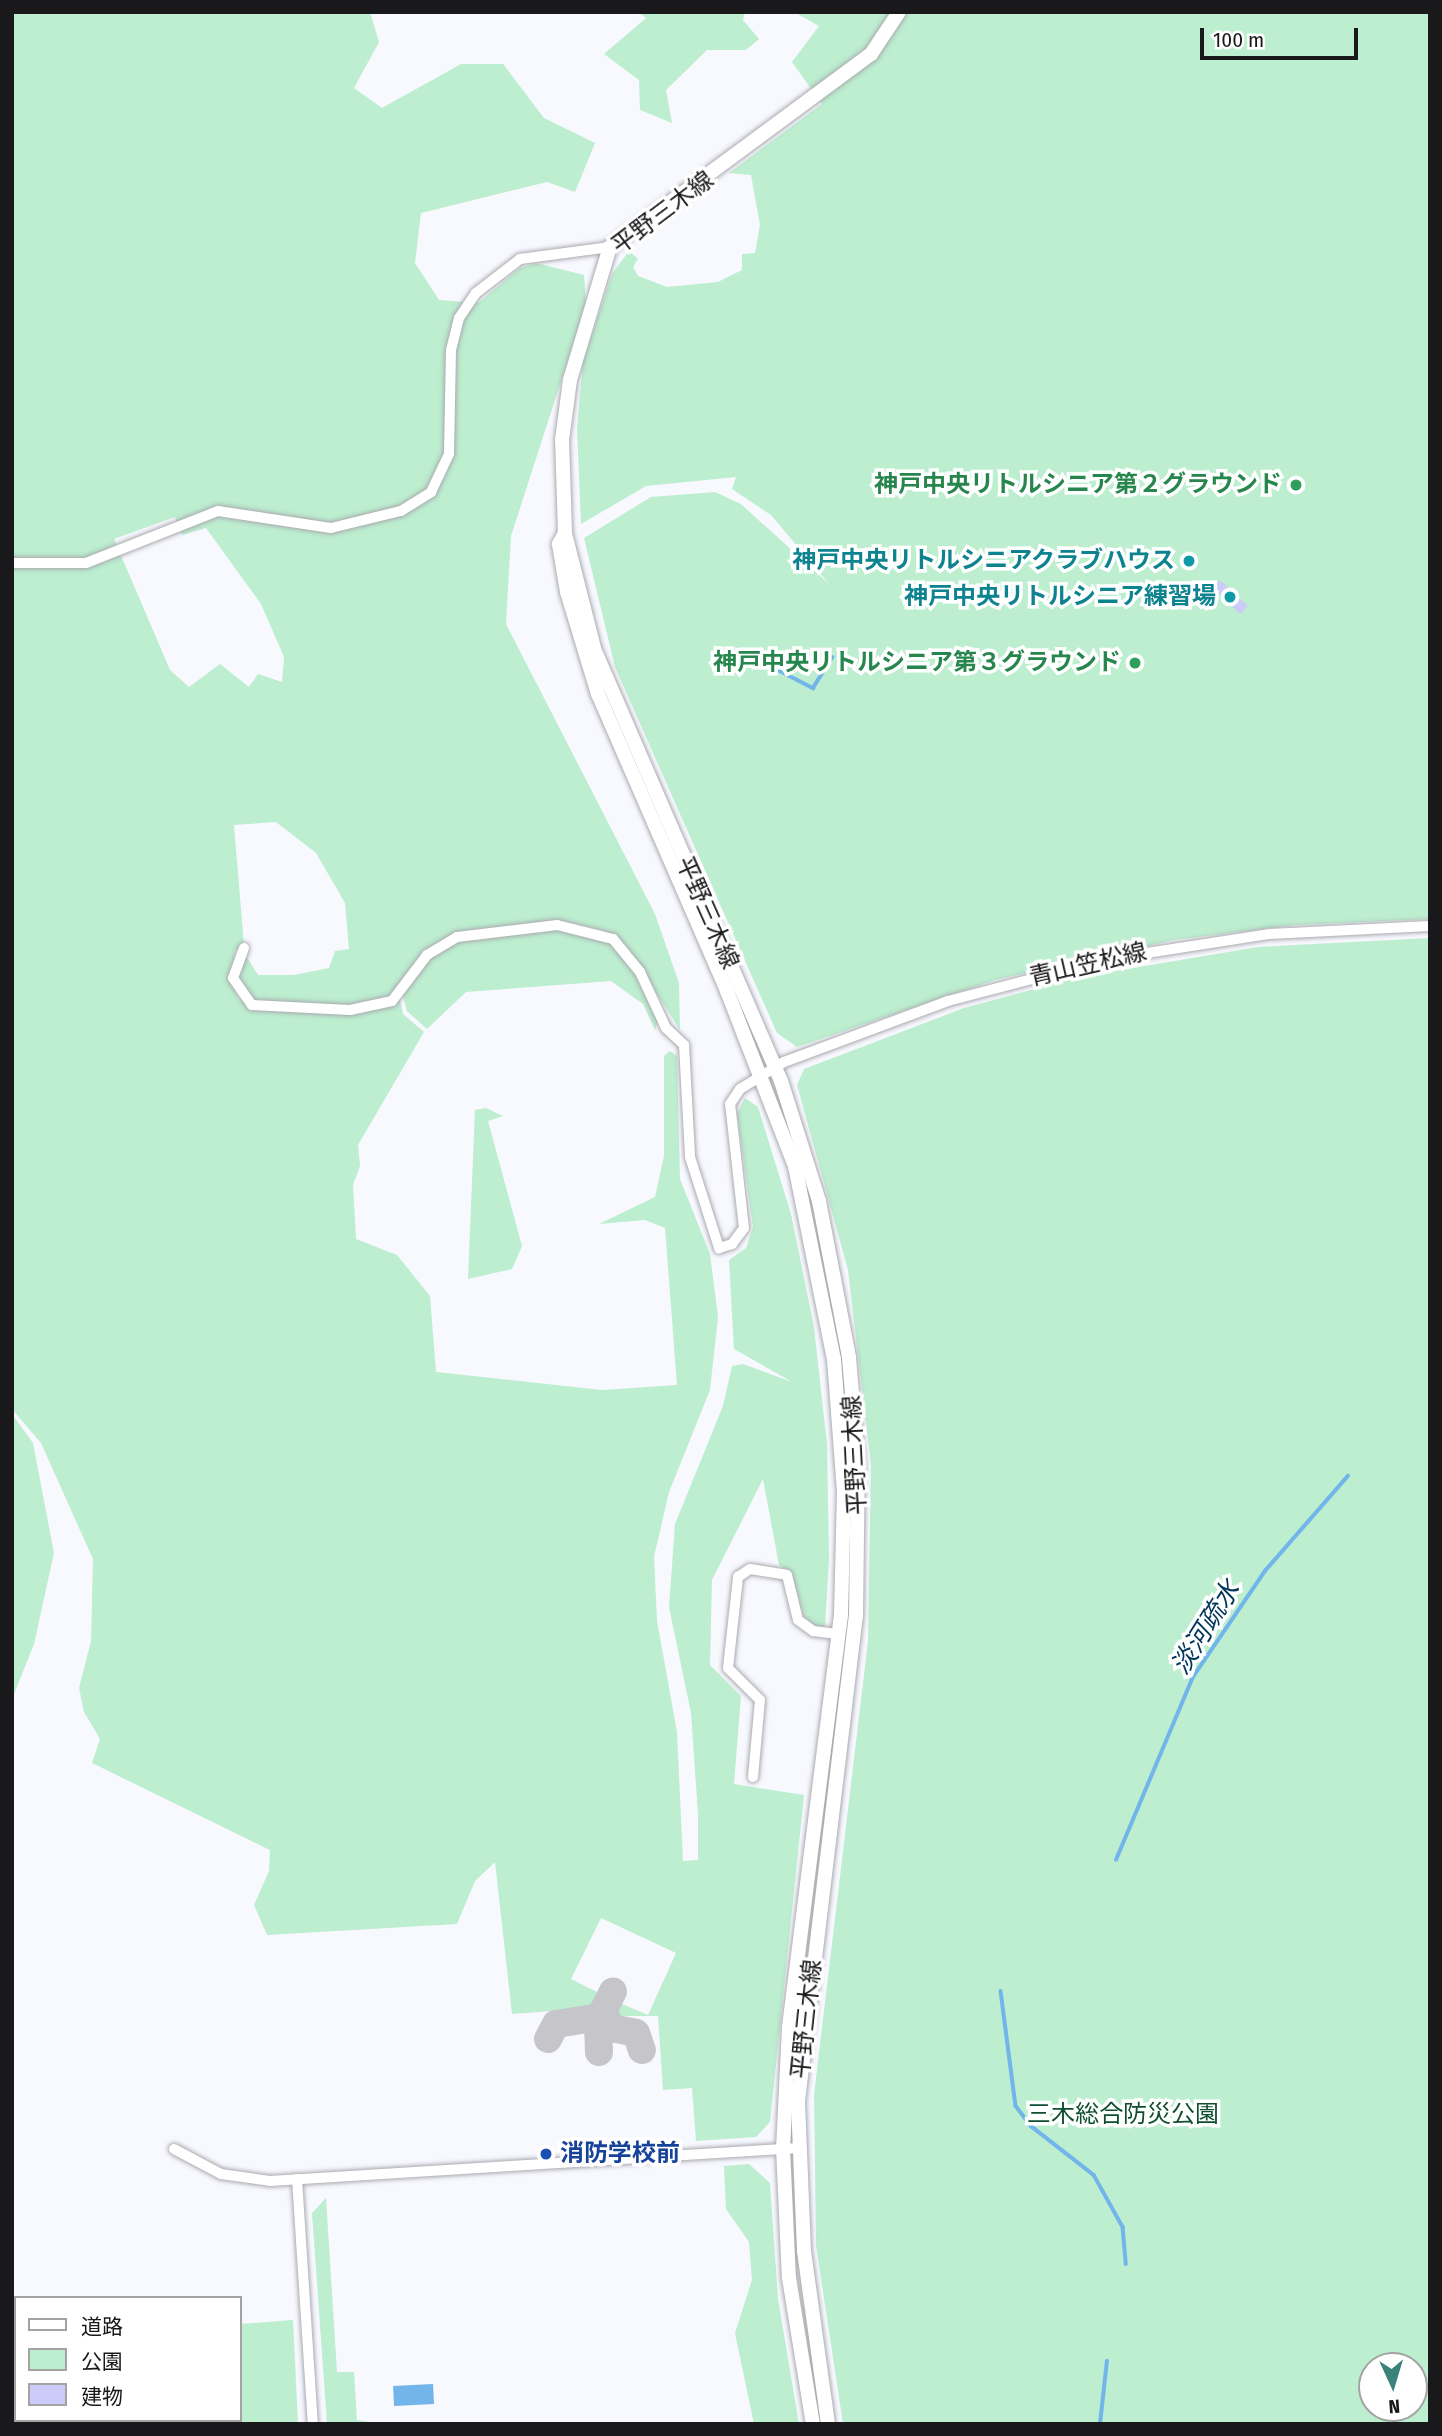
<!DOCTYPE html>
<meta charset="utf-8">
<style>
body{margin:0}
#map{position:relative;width:1442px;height:2436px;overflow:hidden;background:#f8f8ff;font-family:"Fira Sans Condensed","Noto Sans JP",sans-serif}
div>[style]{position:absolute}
.green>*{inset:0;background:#bceecf}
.water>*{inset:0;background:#72b5eb;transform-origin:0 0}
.stream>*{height:3.5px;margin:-1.75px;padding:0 1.75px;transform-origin:1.75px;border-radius:1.75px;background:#72b5eb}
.taxiway>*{height:28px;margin:-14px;padding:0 14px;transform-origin:14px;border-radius:14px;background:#c5c5ca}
.building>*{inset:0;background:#cdcbf8;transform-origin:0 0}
.roads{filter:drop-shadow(0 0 2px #aaaab0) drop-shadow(0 0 2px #aaaab0)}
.minor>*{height:10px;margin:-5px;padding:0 5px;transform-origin:5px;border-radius:5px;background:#fff}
.major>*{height:14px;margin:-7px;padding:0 7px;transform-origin:7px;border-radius:7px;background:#fff}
.dots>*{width:19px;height:19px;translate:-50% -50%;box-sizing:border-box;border:4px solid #fff;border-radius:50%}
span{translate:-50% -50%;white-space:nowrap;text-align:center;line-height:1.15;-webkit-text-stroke:7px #fff;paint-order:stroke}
.street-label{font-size:24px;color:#19191b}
.leisure-label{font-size:24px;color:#27864d;font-weight:700}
.right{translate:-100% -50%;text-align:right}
.culture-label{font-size:24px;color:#0d838f;font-weight:700}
.park-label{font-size:24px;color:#0f4e30}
.transit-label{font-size:24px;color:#164399;font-weight:700}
.left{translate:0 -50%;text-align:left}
.water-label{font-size:26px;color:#003659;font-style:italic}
.frame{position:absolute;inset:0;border:14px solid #19191b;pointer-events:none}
.legend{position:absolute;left:14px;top:2296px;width:228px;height:126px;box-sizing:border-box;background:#fff;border:2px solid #a3a3a4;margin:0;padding:9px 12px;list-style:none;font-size:21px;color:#19191b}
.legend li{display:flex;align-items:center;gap:14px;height:35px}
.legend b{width:35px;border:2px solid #a3a3a4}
.north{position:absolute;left:1358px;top:2352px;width:70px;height:70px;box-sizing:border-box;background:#fff;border:2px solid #a3a3a4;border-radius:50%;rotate:176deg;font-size:19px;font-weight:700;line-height:28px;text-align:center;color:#19191b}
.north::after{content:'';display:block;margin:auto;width:24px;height:32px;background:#3b827b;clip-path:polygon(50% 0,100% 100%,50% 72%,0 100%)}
.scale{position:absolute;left:1200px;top:28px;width:158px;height:32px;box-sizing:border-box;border:4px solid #19191b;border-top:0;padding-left:9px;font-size:21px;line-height:24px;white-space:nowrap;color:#19191b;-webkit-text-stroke:5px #fff;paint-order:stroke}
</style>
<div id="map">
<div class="green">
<div style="clip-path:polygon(evenodd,12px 12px,370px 12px,379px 42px,354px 88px,382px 108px,461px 64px,503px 64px,544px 118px,595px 143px,575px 192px,547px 182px,421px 213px,415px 263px,439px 300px,478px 303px,520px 268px,536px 263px,584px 275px,586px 304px,511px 536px,506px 624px,655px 914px,679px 983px,680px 1030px,625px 944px,602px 930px,562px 921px,448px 936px,422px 956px,391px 997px,361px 1006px,258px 1004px,237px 979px,245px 954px,258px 975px,294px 975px,329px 968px,335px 951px,349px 949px,345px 903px,316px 853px,276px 822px,234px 825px,244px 945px,235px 951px,230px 983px,239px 999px,262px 1011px,362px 1013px,400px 999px,403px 1014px,424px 1032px,358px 1145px,360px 1166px,353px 1185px,356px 1239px,397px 1255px,430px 1296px,436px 1372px,602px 1390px,677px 1385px,665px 1228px,645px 1220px,599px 1224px,655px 1197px,664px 1156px,664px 1056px,670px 1051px,677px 1056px,680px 1179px,710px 1254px,718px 1317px,710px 1390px,669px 1492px,654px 1557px,657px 1621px,677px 1732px,683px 1861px,698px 1860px,698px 1814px,691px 1713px,669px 1607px,675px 1524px,723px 1406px,732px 1366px,743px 1364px,792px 1382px,734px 1349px,729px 1260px,746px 1248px,753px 1227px,737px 1113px,745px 1098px,758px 1107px,791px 1214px,814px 1327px,827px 1444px,829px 1559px,825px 1627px,815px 1626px,804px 1616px,791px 1573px,779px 1565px,763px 1479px,712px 1580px,710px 1665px,741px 1696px,734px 1784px,804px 1795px,770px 2122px,756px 2137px,696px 2141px,692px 2088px,663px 2090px,658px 2016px,615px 2016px,622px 2004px,648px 2015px,676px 1953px,601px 1918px,571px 1979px,597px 1992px,591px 2008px,512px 2014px,495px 1862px,475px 1881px,457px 1924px,267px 1935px,254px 1905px,269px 1871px,270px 1850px,92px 1763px,100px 1739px,84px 1712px,79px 1688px,91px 1641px,93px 1559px,41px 1443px,12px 1409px,12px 12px,175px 517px,182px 535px,206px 528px,261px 604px,284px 657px,282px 682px,258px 674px,249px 687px,220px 664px,189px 687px,170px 670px,114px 539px,175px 517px)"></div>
<div style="clip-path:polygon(638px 12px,745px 12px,743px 20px,759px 39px,746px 50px,707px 50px,666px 90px,672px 123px,640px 110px,639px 80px,604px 54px,646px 18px)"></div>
<div style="clip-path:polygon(794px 12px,1430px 12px,1430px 919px,1297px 925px,1174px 940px,995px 980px,797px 1047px,777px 1033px,615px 667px,584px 538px,651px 497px,715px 492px,741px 504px,829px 584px,771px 515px,732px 489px,736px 477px,646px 486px,581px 524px,577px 428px,583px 362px,612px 274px,629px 251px,638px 259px,633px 267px,638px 276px,667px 287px,718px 282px,742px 270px,742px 254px,755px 253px,760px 225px,751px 175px,729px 173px,822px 104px,792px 62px,819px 26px)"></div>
<div style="clip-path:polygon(558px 929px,608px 940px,622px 951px,660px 1016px,655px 1030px,643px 1004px,611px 981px,466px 992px,427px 1029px,407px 1011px,403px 996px,430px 957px,451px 943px)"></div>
<div style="clip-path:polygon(evenodd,1430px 938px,1430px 2424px,843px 2424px,816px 2245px,814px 2095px,868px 1641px,871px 1465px,848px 1270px,797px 1085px,804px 1069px,846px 1053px,964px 1008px,1079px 977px,1258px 947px,1430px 938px,1372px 2366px,1414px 2366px,1414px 2408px,1372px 2408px,1372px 2366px)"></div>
<div style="clip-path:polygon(486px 1108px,503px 1116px,488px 1121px,522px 1246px,512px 1269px,468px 1279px,475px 1110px)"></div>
<div style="clip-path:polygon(12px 1414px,33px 1443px,54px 1553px,34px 1644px,12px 1699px)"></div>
<div style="clip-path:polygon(749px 2164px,770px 2183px,778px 2299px,799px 2424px,754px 2424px,735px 2333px,752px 2280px,749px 2242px,726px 2209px,724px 2166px)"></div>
<div style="clip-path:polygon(326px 2198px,337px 2372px,354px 2372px,357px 2420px,381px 2424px,327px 2424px,312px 2213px)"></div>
<div style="clip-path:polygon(293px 2320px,298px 2424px,12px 2424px,12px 2342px,16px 2420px,240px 2420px,240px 2324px)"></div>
</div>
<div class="water">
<div style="left:433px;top:2384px;width:20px;height:40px;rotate:87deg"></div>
</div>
<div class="stream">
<div style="left:738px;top:649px;width:85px;rotate:27.5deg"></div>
<div style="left:813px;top:688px;width:36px;rotate:-58deg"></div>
<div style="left:1116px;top:1860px;width:199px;rotate:-67.2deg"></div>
<div style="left:1193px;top:1677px;width:128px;rotate:-55.8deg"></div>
<div style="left:1265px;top:1571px;width:126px;rotate:-48.9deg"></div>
<div style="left:1001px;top:1991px;width:116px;rotate:82.6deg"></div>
<div style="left:1016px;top:2106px;width:25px;rotate:53deg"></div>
<div style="left:1031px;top:2126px;width:80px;rotate:37.9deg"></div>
<div style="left:1094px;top:2175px;width:60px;rotate:60.9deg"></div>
<div style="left:1123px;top:2227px;width:37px;rotate:85deg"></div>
<div style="left:1100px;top:2424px;width:63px;rotate:-83.7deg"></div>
</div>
<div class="taxiway">
<div style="left:603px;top:2011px;width:19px;rotate:65deg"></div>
<div style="left:611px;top:2028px;width:25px;rotate:11deg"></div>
<div style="left:636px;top:2033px;width:18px;rotate:71deg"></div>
<div style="left:548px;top:2039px;width:17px;rotate:-62deg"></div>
<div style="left:556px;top:2024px;width:45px;rotate:-9deg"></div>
<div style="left:599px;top:2052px;width:30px;rotate:-92deg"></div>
<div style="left:598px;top:2022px;width:34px;rotate:-64deg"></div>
</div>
<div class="building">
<div style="left:1220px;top:580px;width:38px;height:11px;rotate:43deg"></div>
</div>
<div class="roads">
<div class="minor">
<div style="left:12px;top:563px;width:74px"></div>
<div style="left:86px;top:563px;width:142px;rotate:-21.5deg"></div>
<div style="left:218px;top:511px;width:114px;rotate:8.6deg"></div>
<div style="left:331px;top:528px;width:72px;rotate:-13.7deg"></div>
<div style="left:401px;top:511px;width:36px;rotate:-32deg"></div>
<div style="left:431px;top:492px;width:42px;rotate:-64.7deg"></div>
<div style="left:449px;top:454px;width:104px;rotate:-88.9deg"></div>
<div style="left:451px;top:350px;width:33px;rotate:-76deg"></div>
<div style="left:459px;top:318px;width:30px;rotate:-56deg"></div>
<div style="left:476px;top:293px;width:56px;rotate:-37.7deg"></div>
<div style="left:520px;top:259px;width:91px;rotate:-7.6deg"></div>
<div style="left:244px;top:948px;width:32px;rotate:110deg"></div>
<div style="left:233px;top:978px;width:33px;rotate:55deg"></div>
<div style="left:252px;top:1005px;width:98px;rotate:2.9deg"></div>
<div style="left:350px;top:1010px;width:43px;rotate:-12.1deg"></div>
<div style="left:392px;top:1001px;width:58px;rotate:-52.7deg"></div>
<div style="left:427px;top:955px;width:35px;rotate:-31deg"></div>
<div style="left:457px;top:937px;width:101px;rotate:-6.8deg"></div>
<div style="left:557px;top:925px;width:58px;rotate:14deg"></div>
<div style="left:613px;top:939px;width:43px;rotate:50.7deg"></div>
<div style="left:640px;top:972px;width:62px;rotate:65.1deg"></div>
<div style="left:666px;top:1028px;width:25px;rotate:43deg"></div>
<div style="left:684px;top:1045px;width:112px;rotate:86.9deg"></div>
<div style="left:690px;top:1157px;width:96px;rotate:72.3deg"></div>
<div style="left:719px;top:1248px;width:14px;rotate:-17deg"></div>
<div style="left:732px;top:1244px;width:20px;rotate:-53deg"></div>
<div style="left:744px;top:1228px;width:125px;rotate:-96.4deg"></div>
<div style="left:730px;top:1104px;width:18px;rotate:-56deg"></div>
<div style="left:740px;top:1089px;width:52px;rotate:-31.5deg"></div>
<div style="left:784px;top:1062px;width:175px;rotate:-20.4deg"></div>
<div style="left:948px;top:1001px;width:165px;rotate:-14.7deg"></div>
<div style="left:1108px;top:959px;width:164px;rotate:-8.8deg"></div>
<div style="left:1270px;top:934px;width:160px;rotate:-2.9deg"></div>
<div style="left:753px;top:1777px;width:77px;rotate:-84.8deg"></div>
<div style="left:760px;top:1700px;width:45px;rotate:-135deg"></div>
<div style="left:728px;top:1668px;width:92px;rotate:-83.7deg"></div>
<div style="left:738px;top:1577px;width:14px;rotate:-34deg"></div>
<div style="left:750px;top:1569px;width:37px;rotate:9deg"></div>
<div style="left:787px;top:1575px;width:46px;rotate:76.3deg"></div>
<div style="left:798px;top:1620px;width:19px;rotate:36deg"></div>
<div style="left:813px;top:1631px;width:26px;rotate:7deg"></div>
<div style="left:174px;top:2149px;width:53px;rotate:28deg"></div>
<div style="left:221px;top:2174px;width:49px;rotate:8.1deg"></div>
<div style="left:270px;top:2181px;width:530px;rotate:-3.57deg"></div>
<div style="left:297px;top:2179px;width:246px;rotate:86.3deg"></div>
</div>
<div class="major">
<div style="left:565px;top:533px;width:13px;rotate:119deg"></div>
<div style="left:559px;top:544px;width:49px;rotate:80.5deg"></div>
<div style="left:567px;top:592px;width:107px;rotate:73.1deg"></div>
<div style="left:598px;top:694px;width:324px;rotate:66.5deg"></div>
<div style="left:727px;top:991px;width:188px;rotate:68.8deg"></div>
<div style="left:795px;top:1166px;width:197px;rotate:78.6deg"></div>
<div style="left:834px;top:1359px;width:133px;rotate:85.7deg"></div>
<div style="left:844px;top:1492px;width:123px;rotate:91.4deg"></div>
<div style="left:841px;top:1615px;width:415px;rotate:97.2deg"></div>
<div style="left:789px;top:2027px;width:121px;rotate:92.8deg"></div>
<div style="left:783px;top:2148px;width:130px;rotate:87.4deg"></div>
<div style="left:789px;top:2278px;width:148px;rotate:80.7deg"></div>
<div style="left:828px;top:2424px;width:175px;rotate:-97.9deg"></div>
<div style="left:804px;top:2251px;width:150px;rotate:-92.3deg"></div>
<div style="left:798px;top:2101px;width:488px;rotate:-83.2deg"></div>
<div style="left:856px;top:1616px;width:153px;rotate:-89.3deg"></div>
<div style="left:858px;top:1463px;width:106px;rotate:-94.9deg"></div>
<div style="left:849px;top:1357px;width:159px;rotate:-100.9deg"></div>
<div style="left:819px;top:1201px;width:126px;rotate:-107.6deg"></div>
<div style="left:781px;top:1081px;width:472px;rotate:-113.4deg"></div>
<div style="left:594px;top:648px;width:119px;rotate:-104.2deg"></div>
<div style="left:565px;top:533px;width:93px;rotate:-91.8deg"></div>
<div style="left:562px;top:440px;width:61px;rotate:-82.4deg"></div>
<div style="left:570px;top:380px;width:139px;rotate:-73.3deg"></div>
<div style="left:610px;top:247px;width:325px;rotate:-36.5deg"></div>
<div style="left:871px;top:54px;width:50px;rotate:-56.3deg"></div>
</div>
</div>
<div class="dots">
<div style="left:1296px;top:485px;background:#2e9e5b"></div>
<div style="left:1189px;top:561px;background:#0f9aa8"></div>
<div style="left:1230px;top:597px;background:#0f9aa8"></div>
<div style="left:1135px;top:663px;background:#2e9e5b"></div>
<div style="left:546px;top:2154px;background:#1a4fb4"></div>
</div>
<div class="street-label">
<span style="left:663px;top:213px;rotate:-37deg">平野三木線</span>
<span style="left:707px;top:913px;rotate:66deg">平野三木線</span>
<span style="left:1088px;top:965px;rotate:-13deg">青山笠松線</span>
<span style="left:855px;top:1455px;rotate:-93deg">平野三木線</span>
<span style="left:807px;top:2019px;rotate:-84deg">平野三木線</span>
</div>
<div class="leisure-label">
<span class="right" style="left:1282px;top:485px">神戸中央リトルシニア第２グラウンド</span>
<span class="right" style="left:1121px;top:663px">神戸中央リトルシニア第３グラウンド</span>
</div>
<div class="culture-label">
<span class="right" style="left:1175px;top:561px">神戸中央リトルシニアクラブハウス</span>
<span class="right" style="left:1216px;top:597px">神戸中央リトルシニア練習場</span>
</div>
<div class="park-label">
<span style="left:1123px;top:2115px">三木総合防災公園</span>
</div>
<div class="transit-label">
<span class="left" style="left:560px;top:2154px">消防学校前</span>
</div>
<div class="water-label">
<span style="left:1206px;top:1628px;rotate:-58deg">淡河疏水</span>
</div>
<div class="frame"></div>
<ul class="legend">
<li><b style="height:9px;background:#fff"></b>道路</li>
<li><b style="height:19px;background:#bceecf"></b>公園</li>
<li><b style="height:19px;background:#cdcbf8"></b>建物</li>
</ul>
<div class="north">N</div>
<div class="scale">100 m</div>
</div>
